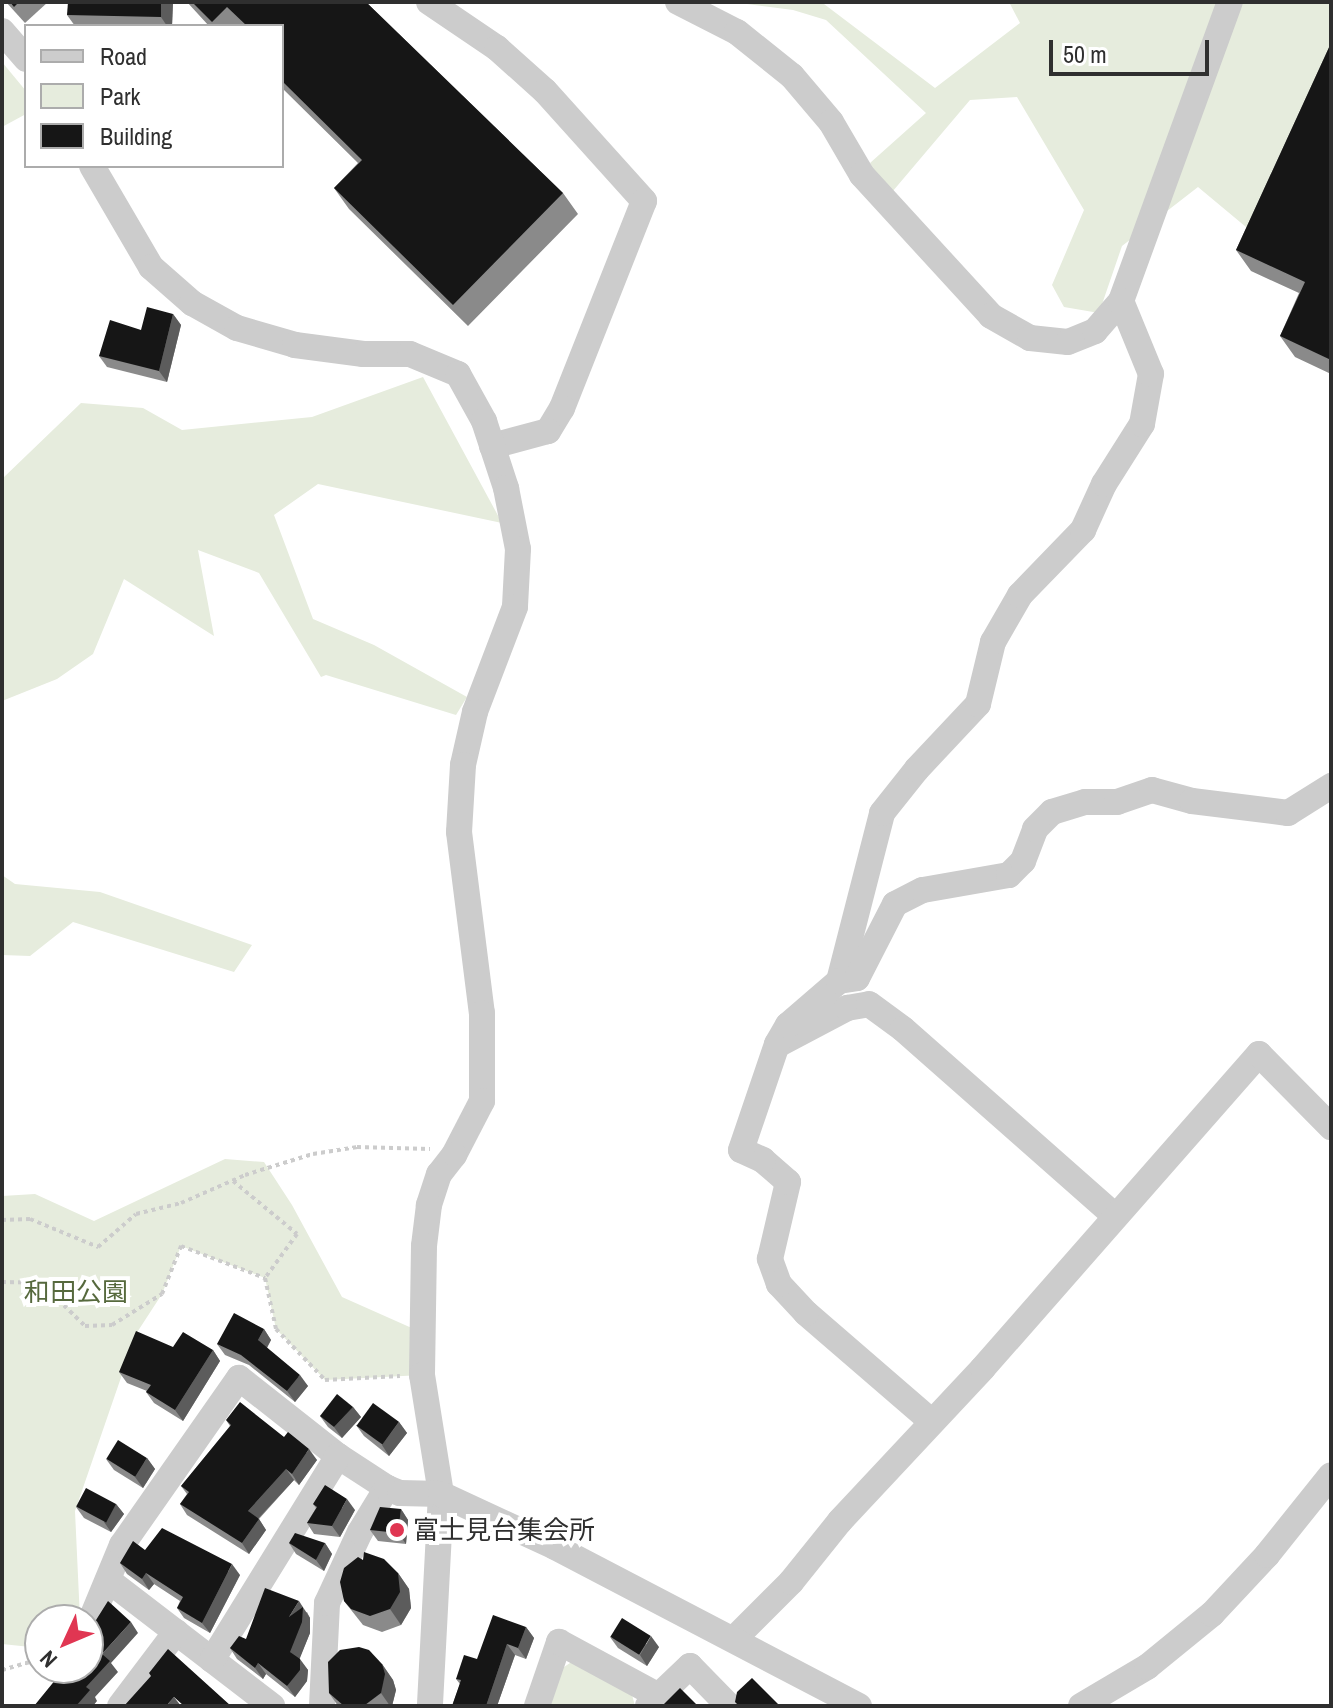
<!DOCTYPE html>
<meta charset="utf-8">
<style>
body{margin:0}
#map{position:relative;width:1333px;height:1708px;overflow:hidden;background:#fff;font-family:"Archivo Narrow","Noto Sans JP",sans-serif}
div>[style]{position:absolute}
.green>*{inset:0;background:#e6ecdd}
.path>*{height:4px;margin-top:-2px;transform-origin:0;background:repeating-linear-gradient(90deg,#ccc 0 4px,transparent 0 8px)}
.minor>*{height:26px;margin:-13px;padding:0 13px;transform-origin:13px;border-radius:13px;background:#ccc}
.wall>*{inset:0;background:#8a8a8a}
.shaded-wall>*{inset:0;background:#5c5c5c}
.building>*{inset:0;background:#161616;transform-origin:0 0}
.dots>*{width:22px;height:22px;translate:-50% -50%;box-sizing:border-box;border:4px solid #fff;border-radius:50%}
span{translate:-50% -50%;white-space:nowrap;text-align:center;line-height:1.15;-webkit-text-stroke:8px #fff;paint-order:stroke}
.park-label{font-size:26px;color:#56693d}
.poi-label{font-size:26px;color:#2f2f2f}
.left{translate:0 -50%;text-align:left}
.frame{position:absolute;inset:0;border:4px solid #2f2f2f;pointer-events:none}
.legend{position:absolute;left:24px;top:24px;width:260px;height:144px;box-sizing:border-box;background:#fff;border:2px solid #acacac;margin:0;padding:10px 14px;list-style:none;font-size:24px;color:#2f2f2f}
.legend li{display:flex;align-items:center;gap:16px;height:40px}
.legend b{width:40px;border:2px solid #acacac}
.north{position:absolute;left:24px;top:1604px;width:80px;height:80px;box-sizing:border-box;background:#fff;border:2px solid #acacac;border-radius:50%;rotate:226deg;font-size:22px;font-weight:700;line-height:32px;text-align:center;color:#2f2f2f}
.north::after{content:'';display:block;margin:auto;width:28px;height:36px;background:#e03652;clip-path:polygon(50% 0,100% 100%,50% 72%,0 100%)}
.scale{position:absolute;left:1049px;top:40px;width:160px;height:36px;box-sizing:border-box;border:4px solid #2f2f2f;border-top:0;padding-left:10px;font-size:24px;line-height:28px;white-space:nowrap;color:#2f2f2f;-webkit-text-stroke:6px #fff;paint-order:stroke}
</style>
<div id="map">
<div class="green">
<div style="clip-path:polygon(732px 2px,824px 4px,935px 88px,1020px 23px,1009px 2px,1331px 2px,1331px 84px,1264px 242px,1198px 187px,1122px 246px,1099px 313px,1064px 307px,1052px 285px,1084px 210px,1017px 97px,970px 100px,887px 198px,870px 163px,926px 113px,826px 20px,793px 10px)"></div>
<div style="clip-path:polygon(2px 62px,26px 91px,26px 114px,2px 127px)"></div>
<div style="clip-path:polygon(423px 377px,502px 523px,318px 484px,274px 515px,313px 619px,374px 645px,467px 697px,456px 715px,326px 675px,321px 677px,259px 573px,198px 550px,214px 636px,124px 579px,93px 654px,57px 679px,2px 701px,2px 479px,81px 403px,143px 408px,182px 430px,312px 417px)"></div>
<div style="clip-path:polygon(2px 875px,15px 884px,100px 892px,252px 945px,234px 972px,73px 922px,30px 956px,2px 955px)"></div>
<div style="clip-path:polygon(225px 1159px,264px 1162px,292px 1205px,342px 1297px,423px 1333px,422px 1375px,325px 1380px,276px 1329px,265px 1278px,181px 1246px,162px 1294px,136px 1334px,75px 1511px,80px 1619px,40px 1620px,40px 1648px,2px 1644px,2px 1196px,35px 1194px,94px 1221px)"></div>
<div style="clip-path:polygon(573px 1661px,631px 1691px,635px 1706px,548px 1706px,561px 1669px)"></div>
</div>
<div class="path">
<div style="left:233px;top:1181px;width:83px;rotate:39.6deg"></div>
<div style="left:297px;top:1234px;width:54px;rotate:126deg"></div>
<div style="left:2px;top:1220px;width:28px;rotate:-2deg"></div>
<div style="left:30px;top:1219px;width:74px;rotate:22.4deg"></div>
<div style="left:98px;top:1247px;width:50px;rotate:-41deg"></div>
<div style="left:136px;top:1214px;width:46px;rotate:-13.7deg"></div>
<div style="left:181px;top:1203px;width:70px;rotate:-23.6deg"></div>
<div style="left:245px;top:1175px;width:71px;rotate:-17.2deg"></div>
<div style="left:313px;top:1154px;width:45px;rotate:-9deg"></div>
<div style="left:357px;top:1147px;width:73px;rotate:1.6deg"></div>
<div style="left:2px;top:1282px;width:39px;rotate:1deg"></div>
<div style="left:41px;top:1283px;width:62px;rotate:44.3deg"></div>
<div style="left:85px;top:1326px;width:27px;rotate:-2deg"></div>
<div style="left:112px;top:1325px;width:59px;rotate:-31.8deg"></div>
<div style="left:162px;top:1294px;width:52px;rotate:-68.4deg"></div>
<div style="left:181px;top:1246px;width:90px;rotate:20.9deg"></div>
<div style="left:265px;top:1278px;width:52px;rotate:77.8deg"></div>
<div style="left:276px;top:1329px;width:71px;rotate:46.1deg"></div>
<div style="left:325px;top:1380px;width:75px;rotate:-3.1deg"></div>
<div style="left:2px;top:1449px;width:16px;rotate:90deg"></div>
<div style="left:2px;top:1670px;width:29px;rotate:-16deg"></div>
<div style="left:30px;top:1662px;width:10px;rotate:11deg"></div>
</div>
<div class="minor">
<div style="left:429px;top:2px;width:82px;rotate:34.1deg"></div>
<div style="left:497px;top:48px;width:64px;rotate:41.9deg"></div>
<div style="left:545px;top:91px;width:148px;rotate:48deg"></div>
<div style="left:644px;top:201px;width:223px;rotate:111.6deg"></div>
<div style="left:562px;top:408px;width:27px;rotate:121deg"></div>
<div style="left:548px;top:431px;width:58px;rotate:165deg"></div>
<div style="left:678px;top:2px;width:66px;rotate:27deg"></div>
<div style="left:737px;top:32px;width:70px;rotate:38.7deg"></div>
<div style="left:792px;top:76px;width:60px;rotate:49.7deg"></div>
<div style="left:831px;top:122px;width:61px;rotate:59.7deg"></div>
<div style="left:862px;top:175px;width:191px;rotate:47.5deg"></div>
<div style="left:991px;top:316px;width:45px;rotate:29.4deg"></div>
<div style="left:1030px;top:338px;width:38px;rotate:6deg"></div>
<div style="left:1068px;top:342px;width:29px;rotate:-22deg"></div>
<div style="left:1095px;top:331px;width:40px;rotate:-49deg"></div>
<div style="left:1121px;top:301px;width:318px;rotate:-70deg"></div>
<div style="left:2px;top:31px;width:37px;rotate:49deg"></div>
<div style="left:92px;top:166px;width:117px;rotate:59.7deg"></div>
<div style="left:151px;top:267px;width:55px;rotate:41.3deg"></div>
<div style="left:192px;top:303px;width:51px;rotate:29.1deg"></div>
<div style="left:237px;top:328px;width:60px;rotate:16.3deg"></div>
<div style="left:295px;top:345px;width:69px;rotate:7.5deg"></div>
<div style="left:363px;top:354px;width:47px"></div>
<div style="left:410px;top:354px;width:52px;rotate:22.6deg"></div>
<div style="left:458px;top:374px;width:54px;rotate:61deg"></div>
<div style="left:484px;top:421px;width:71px;rotate:71.8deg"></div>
<div style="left:506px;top:488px;width:62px;rotate:78.9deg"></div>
<div style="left:518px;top:549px;width:58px;rotate:93deg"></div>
<div style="left:515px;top:607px;width:112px;rotate:110.9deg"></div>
<div style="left:475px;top:712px;width:54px;rotate:102.8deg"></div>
<div style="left:463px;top:765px;width:67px;rotate:93.4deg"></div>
<div style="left:459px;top:832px;width:182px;rotate:82.8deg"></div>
<div style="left:482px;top:1013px;width:88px;rotate:90deg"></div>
<div style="left:482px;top:1101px;width:61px;rotate:117.4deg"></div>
<div style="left:454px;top:1155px;width:24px;rotate:128deg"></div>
<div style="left:439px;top:1174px;width:33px;rotate:108deg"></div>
<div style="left:429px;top:1205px;width:41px;rotate:97deg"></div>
<div style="left:424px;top:1246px;width:129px;rotate:90.9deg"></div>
<div style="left:422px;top:1375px;width:121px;rotate:80.9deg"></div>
<div style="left:441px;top:1494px;width:212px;rotate:93deg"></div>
<div style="left:839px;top:981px;width:173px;rotate:-75.6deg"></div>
<div style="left:882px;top:813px;width:56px;rotate:-51.5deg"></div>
<div style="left:917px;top:769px;width:89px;rotate:-46.8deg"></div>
<div style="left:978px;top:704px;width:64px;rotate:-76.4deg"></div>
<div style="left:993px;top:642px;width:54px;rotate:-60.1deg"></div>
<div style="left:1020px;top:595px;width:91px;rotate:-45.9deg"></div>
<div style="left:1083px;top:530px;width:51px;rotate:-65.5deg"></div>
<div style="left:1104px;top:484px;width:71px;rotate:-57.7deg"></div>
<div style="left:1142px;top:424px;width:51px;rotate:-79.8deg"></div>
<div style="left:1151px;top:374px;width:79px;rotate:-112.3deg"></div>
<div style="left:781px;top:1043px;width:75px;rotate:-27.9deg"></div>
<div style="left:847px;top:1008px;width:22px;rotate:-10deg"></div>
<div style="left:869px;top:1004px;width:42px;rotate:36.3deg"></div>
<div style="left:903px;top:1029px;width:283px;rotate:41.4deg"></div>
<div style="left:931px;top:1421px;width:165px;rotate:-139.2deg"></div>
<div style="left:806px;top:1313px;width:40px;rotate:-133deg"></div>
<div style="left:779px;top:1284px;width:27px;rotate:-110deg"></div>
<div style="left:770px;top:1259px;width:79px;rotate:-76.8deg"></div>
<div style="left:788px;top:1182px;width:33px;rotate:-139deg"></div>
<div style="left:763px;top:1160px;width:24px;rotate:-156deg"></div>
<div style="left:741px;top:1150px;width:112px;rotate:-71.2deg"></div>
<div style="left:777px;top:1044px;width:22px;rotate:-60deg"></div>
<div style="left:788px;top:1025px;width:67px;rotate:-40.8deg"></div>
<div style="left:839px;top:981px;width:18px;rotate:-9deg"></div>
<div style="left:857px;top:978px;width:83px;rotate:-62.8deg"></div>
<div style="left:895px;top:904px;width:31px;rotate:-27deg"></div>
<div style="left:923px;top:890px;width:87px;rotate:-9.9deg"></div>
<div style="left:1009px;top:875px;width:20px;rotate:-45deg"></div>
<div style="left:1023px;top:861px;width:34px;rotate:-69deg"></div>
<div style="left:1035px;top:829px;width:24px;rotate:-45deg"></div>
<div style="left:1052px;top:812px;width:34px;rotate:-17deg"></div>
<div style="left:1085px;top:802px;width:32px"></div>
<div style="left:1117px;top:802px;width:37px;rotate:-19deg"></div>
<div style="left:1152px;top:790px;width:41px;rotate:15.4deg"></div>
<div style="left:1192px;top:801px;width:97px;rotate:7.1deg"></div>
<div style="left:1288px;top:813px;width:51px;rotate:-32.1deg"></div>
<div style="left:108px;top:1580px;width:207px;rotate:37.5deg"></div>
<div style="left:88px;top:1627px;width:89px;rotate:-67.5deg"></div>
<div style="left:122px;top:1545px;width:204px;rotate:-55deg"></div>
<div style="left:239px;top:1378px;width:126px;rotate:38.2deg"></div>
<div style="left:338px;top:1456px;width:59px;rotate:33.1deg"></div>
<div style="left:734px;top:1639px;width:81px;rotate:-45deg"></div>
<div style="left:791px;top:1582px;width:78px;rotate:-51.2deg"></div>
<div style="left:840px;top:1521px;width:209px;rotate:-46.9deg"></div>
<div style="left:983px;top:1368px;width:418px;rotate:-48.7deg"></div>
<div style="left:1259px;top:1054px;width:103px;rotate:45.4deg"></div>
<div style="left:212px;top:1660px;width:240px;rotate:-58.3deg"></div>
<div style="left:120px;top:1706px;width:93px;rotate:-52.9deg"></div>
<div style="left:322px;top:1706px;width:103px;rotate:-87.2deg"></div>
<div style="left:327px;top:1603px;width:78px;rotate:-65.1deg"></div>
<div style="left:360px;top:1532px;width:52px;rotate:-58.5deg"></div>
<div style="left:387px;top:1488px;width:14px;rotate:21deg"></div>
<div style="left:400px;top:1493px;width:41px;rotate:1.4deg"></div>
<div style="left:441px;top:1494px;width:126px;rotate:24.9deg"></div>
<div style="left:555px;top:1547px;width:343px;rotate:27.6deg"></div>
<div style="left:537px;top:1706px;width:68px;rotate:-71deg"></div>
<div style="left:559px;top:1642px;width:114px;rotate:28.4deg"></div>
<div style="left:648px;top:1706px;width:58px;rotate:-43.6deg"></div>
<div style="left:690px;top:1666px;width:56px;rotate:45.7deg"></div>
<div style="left:1081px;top:1706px;width:77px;rotate:-30.6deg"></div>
<div style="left:1147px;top:1667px;width:84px;rotate:-39.2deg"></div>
<div style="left:1212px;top:1614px;width:81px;rotate:-47deg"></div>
<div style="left:1267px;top:1555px;width:102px;rotate:-51.3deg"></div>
</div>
<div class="wall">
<div style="clip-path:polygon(6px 2px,48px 2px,25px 23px)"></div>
<div style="clip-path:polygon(173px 2px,172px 26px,75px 26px,67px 15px)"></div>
<div style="clip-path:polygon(187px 2px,366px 2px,563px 193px,578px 214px,468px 326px,349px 209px,334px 188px,358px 163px,282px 88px,282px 26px,209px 26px)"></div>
<div style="clip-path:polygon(1331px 43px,1331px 374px,1295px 357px,1280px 336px,1299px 293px,1251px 271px,1236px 250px)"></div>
<div style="clip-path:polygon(173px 314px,181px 325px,167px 382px,107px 367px,99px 356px)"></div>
<div style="clip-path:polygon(264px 1329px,271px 1340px,267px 1348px,308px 1386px,295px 1402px,249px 1365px,225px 1355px,217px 1344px)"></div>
<div style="clip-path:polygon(213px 1350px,220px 1361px,183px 1421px,154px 1403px,146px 1392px,147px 1391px,127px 1383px,119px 1372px)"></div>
<div style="clip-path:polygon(353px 1407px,361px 1417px,342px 1438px,328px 1427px,320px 1416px)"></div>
<div style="clip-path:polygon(226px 1420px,284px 1437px,317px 1460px,299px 1485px,294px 1480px,259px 1519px,266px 1530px,249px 1554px,187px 1515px,180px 1504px,187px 1494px,181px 1486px,230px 1426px)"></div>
<div style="clip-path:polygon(399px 1422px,407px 1433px,389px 1456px,364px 1436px,356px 1425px)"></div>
<div style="clip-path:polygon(147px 1458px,155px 1469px,143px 1488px,114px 1470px,106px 1459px)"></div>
<div style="clip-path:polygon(116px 1504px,124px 1514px,111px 1532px,84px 1518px,76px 1507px)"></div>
<div style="clip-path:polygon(313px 1504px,355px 1510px,340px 1537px,314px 1534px,307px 1523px,316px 1508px)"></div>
<div style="clip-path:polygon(401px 1509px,408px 1520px,406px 1544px,378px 1541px,370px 1530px)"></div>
<div style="clip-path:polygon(289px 1543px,325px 1543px,332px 1554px,324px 1571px,296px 1554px)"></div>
<div style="clip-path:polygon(145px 1550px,240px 1575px,210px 1633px,184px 1618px,177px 1608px,180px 1601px,154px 1584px,149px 1590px,127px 1574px,120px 1563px)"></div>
<div style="clip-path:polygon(363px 1560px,398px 1573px,409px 1589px,411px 1608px,401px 1625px,382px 1632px,363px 1625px,344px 1601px)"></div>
<div style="clip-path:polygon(307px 1612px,310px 1618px,310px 1633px,299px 1659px,308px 1670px,307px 1681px,295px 1697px,266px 1674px,263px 1679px,237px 1659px,230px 1648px,246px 1639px)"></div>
<div style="clip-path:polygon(526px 1627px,534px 1638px,526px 1659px,515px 1655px,497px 1706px,452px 1706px,460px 1684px,456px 1679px)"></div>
<div style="clip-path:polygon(610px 1637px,659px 1647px,647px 1666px,618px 1648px)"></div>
<div style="clip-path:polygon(382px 1664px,393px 1680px,396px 1690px,392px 1706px,338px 1706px,329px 1693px)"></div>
</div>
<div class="shaded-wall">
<div style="clip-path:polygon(161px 2px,173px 2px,172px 26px,167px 26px,161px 17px)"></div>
<div style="clip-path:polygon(173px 314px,181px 325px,167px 382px,159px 371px)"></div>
<div style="clip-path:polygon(264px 1329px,271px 1340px,265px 1351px,258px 1340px)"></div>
<div style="clip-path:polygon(213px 1350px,220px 1361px,183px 1421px,175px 1410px)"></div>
<div style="clip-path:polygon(300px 1375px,308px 1386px,295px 1402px,287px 1391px)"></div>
<div style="clip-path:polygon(353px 1407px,361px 1417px,342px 1438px,334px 1427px)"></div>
<div style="clip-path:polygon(399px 1422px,407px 1433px,389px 1456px,382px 1445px)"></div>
<div style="clip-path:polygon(309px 1449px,317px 1460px,299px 1485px,292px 1474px)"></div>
<div style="clip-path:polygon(147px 1458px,155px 1469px,143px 1488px,135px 1477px)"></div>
<div style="clip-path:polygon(286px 1469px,294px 1480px,255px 1522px,248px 1511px)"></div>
<div style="clip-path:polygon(347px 1499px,355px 1510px,340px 1537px,332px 1526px)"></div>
<div style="clip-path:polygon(116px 1504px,124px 1514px,111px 1532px,104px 1522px)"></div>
<div style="clip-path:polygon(401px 1509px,408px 1520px,406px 1544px,398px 1533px)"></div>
<div style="clip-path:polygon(259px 1519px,266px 1530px,249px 1554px,242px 1543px)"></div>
<div style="clip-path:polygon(325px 1543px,332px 1554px,324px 1571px,316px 1560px)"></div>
<div style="clip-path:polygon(232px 1564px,240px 1575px,210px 1633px,202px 1623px)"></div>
<div style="clip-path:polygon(146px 1573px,154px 1584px,149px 1590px,142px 1579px)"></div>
<div style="clip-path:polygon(398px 1573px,409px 1589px,411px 1608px,401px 1625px,390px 1609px)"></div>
<div style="clip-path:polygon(299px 1601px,310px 1618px,310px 1633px,298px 1663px,290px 1652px,289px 1617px)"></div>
<div style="clip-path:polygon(131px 1622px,138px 1633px,111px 1663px,118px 1672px,95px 1697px,97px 1701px,93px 1706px,76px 1706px,102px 1654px)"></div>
<div style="clip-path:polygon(526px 1627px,534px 1638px,526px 1659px,518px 1648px)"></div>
<div style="clip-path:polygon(651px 1636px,659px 1647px,647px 1666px,640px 1655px)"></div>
<div style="clip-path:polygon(507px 1644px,515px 1655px,497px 1706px,486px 1706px)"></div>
<div style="clip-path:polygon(300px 1659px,308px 1670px,307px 1681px,295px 1697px,287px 1686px)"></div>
<div style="clip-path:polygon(258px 1663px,266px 1674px,263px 1679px,255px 1668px)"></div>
<div style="clip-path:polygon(382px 1664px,393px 1680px,396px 1690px,392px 1706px,390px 1706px,381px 1693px)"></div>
<div style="clip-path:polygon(174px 1697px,181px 1706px,166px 1706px)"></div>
</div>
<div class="building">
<div style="clip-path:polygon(10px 2px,19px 2px,14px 7px)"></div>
<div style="clip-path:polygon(68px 2px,161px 2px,161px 17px,67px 15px)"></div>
<div style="clip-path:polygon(192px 2px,366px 2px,563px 193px,453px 305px,334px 188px,362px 160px,282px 81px,282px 26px,247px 26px,227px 7px,212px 22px)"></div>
<div style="clip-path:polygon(1331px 43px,1331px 360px,1280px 336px,1305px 282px,1236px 250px)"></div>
<div style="clip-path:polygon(147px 307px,173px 314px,159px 371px,99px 356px,110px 320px,141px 330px)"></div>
<div style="clip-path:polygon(234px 1313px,264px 1329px,258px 1340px,300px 1375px,287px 1391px,241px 1355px,217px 1344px)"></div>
<div style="clip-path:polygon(136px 1331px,173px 1347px,183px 1332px,213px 1350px,175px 1410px,146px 1392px,151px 1385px,119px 1372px)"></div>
<div style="clip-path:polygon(337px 1394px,353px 1407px,334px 1427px,320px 1416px)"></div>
<div style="clip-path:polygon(240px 1402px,284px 1437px,288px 1432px,309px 1449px,292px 1474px,286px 1469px,248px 1511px,259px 1519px,242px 1543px,180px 1504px,189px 1492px,181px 1486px,231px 1425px,226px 1420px)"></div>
<div style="left:373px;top:1403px;width:32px;height:28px;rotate:36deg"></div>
<div style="left:118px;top:1440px;width:34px;height:22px;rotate:32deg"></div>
<div style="clip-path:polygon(325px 1485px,347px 1499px,332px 1526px,307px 1523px,317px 1507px,313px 1504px)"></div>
<div style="left:86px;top:1488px;width:34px;height:21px;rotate:28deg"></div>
<div style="clip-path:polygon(380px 1507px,401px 1509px,398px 1533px,370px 1530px)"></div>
<div style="clip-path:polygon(162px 1528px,232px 1564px,202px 1623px,177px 1608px,183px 1597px,146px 1573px,142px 1579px,120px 1563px,133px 1541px,145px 1550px)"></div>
<div style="clip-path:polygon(295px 1533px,325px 1543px,316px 1560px,289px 1543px)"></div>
<div style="clip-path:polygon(364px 1552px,384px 1559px,398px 1573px,400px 1592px,390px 1609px,370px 1616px,351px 1609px,344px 1601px,340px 1582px,344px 1568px,358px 1557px,363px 1560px)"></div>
<div style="clip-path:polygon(265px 1588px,299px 1601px,289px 1617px,303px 1607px,302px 1622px,290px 1652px,300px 1659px,300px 1670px,287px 1686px,258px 1663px,255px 1668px,230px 1648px,239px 1636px,246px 1639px)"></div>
<div style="clip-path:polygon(108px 1601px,131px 1622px,102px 1654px,110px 1661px,86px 1687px,90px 1690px,76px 1706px,34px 1706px,65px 1668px,88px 1668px,88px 1640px,95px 1631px,91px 1628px)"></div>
<div style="clip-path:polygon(493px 1615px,526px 1627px,518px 1648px,507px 1644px,486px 1706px,452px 1706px,461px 1680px,456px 1679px,464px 1655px,477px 1659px)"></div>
<div style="left:622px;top:1618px;width:34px;height:22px;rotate:32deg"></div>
<div style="clip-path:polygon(359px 1647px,369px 1650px,382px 1664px,385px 1674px,381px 1693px,365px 1705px,344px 1706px,329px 1693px,328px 1662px,340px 1650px)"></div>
<div style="clip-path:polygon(168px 1649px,231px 1706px,184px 1706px,174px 1697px,166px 1706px,124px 1706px,151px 1676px,149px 1673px)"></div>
<div style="clip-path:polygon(752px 1678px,780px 1706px,739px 1706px,735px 1702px,737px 1692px)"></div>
<div style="clip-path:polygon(680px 1688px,698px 1706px,662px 1706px)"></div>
</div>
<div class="dots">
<div style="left:397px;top:1530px;background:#e03652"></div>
</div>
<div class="park-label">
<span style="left:76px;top:1292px">和田公園</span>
</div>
<div class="poi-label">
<span class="left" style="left:413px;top:1530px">富士見台集会所</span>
</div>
<div class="frame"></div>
<ul class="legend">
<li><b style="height:10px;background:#ccc"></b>Road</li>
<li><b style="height:22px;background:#e6ecdd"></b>Park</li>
<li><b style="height:22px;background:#161616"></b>Building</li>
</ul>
<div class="north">N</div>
<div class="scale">50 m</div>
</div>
